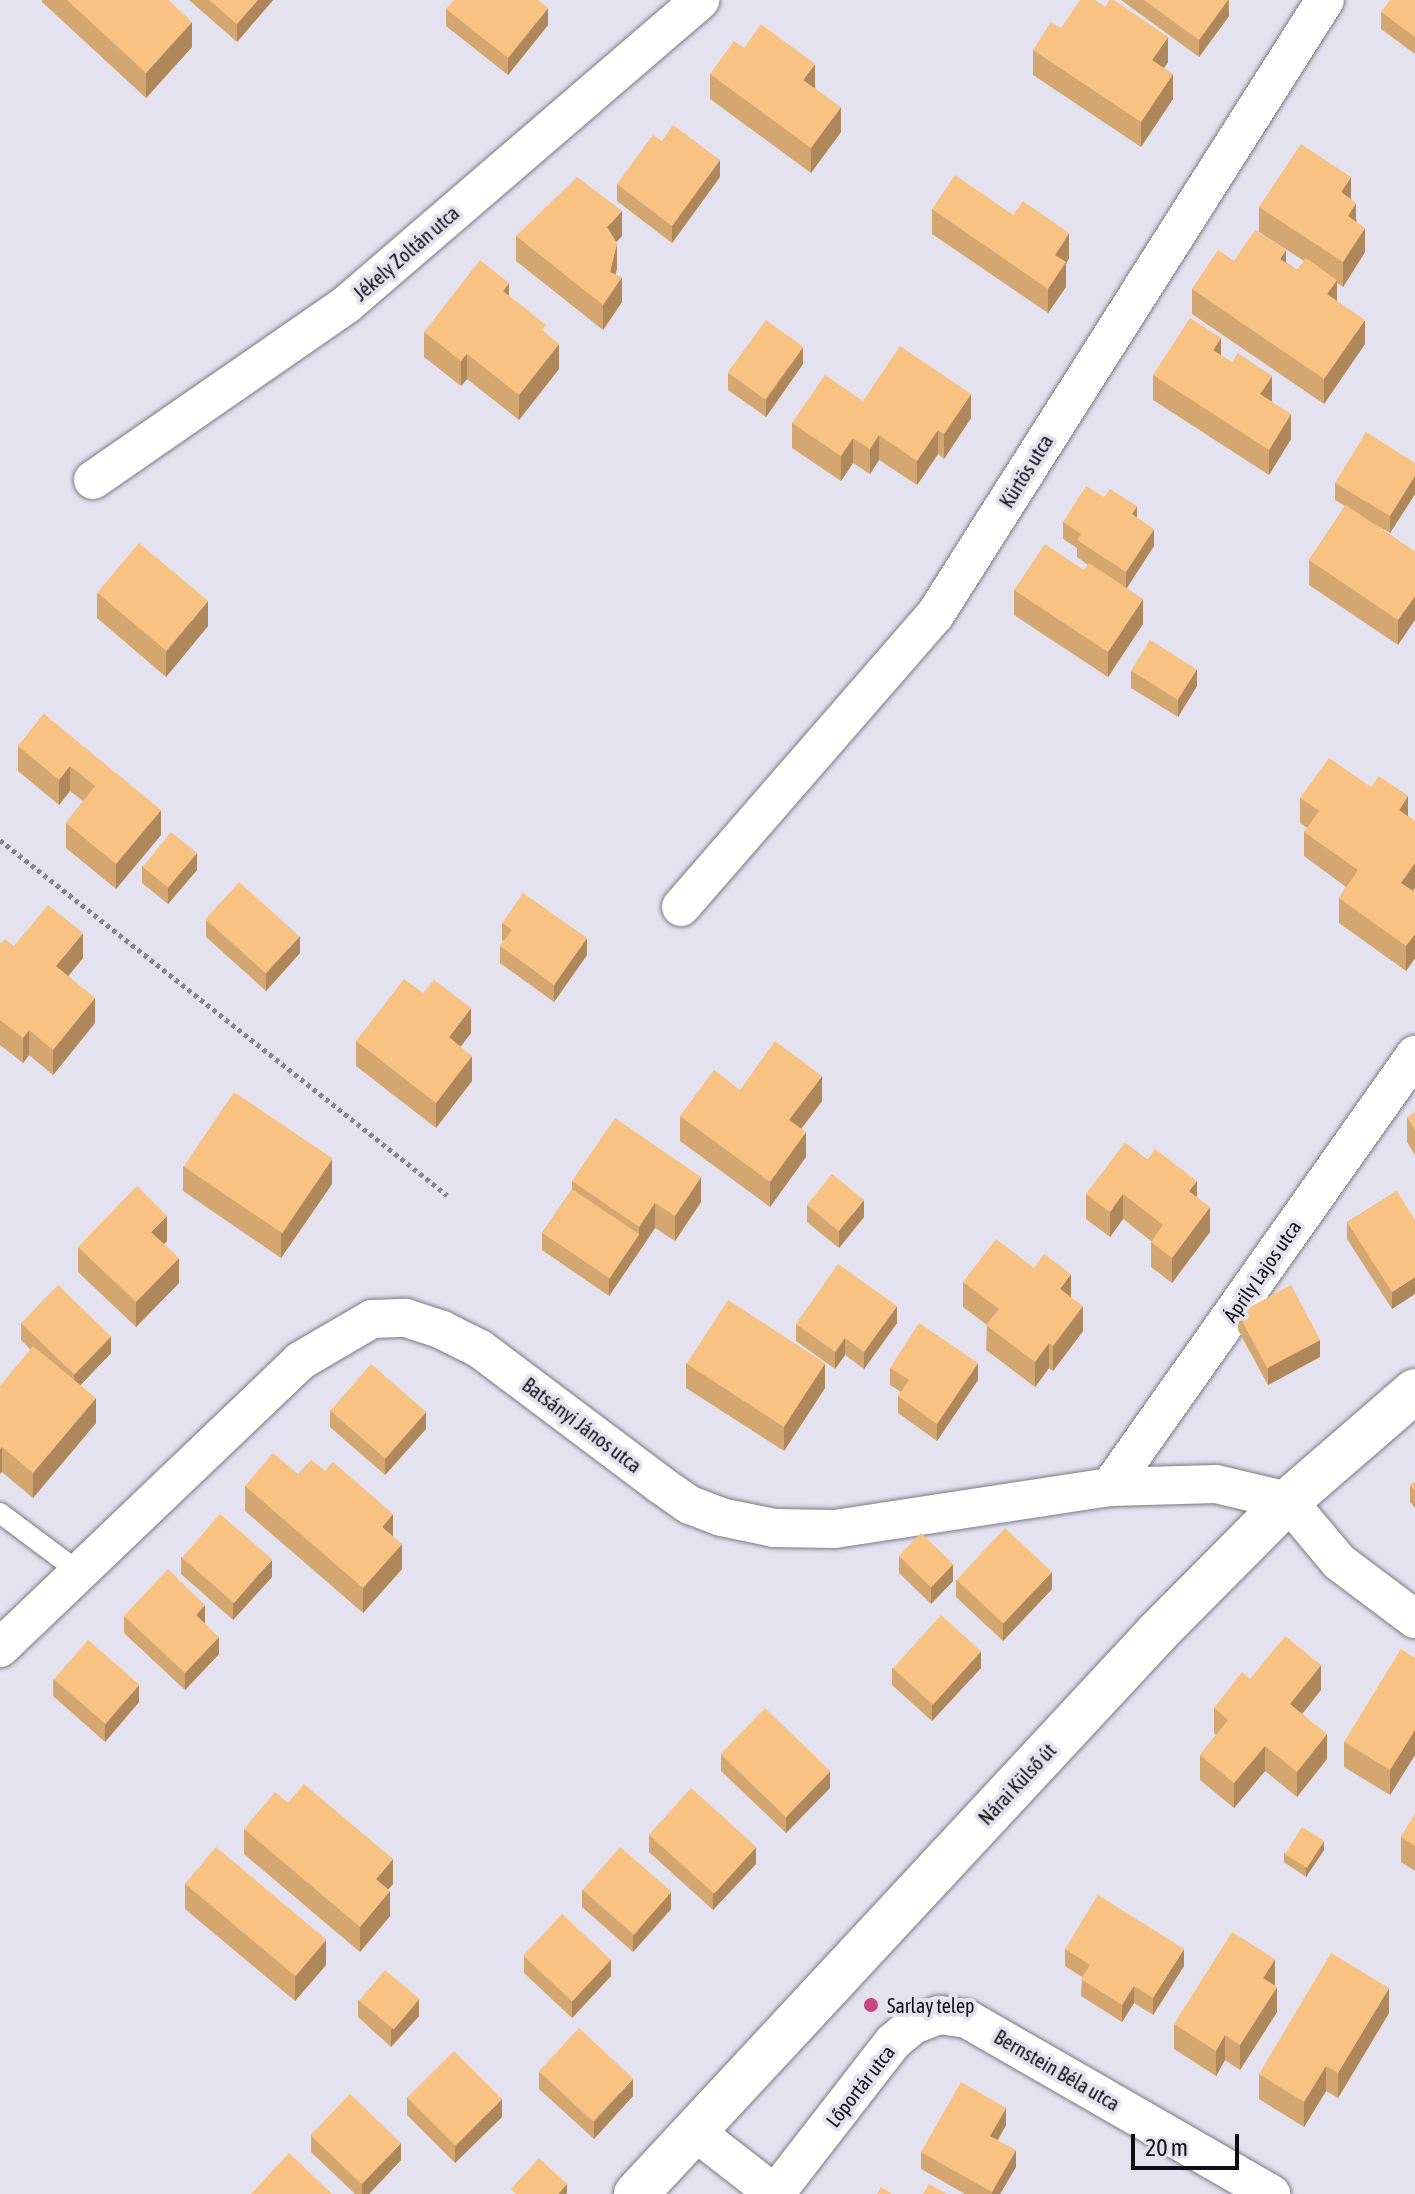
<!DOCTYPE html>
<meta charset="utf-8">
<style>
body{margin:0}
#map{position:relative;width:1415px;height:2194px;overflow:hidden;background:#e5e2f0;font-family:"Asap Condensed",sans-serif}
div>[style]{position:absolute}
.path>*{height:5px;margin-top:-2.5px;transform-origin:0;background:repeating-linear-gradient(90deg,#87858f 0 4px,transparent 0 8px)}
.roads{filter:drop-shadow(0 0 2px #7c7986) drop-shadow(0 0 2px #7c7986)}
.lane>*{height:20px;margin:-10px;padding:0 10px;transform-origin:10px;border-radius:10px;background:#fff}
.street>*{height:38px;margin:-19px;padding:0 19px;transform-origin:19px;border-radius:19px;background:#fff}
.secondary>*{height:44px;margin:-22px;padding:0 22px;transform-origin:22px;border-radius:22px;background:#fff}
.wall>*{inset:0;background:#d5a770}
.shaded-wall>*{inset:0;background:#ae885b}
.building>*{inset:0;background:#f8c282;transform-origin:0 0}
.dots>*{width:22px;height:22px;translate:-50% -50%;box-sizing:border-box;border:4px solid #e5e2f0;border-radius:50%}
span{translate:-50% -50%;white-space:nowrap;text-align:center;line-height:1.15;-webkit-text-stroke:8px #e5e2f0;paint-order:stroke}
.street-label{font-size:20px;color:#100f14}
.poi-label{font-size:20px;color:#100f14}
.left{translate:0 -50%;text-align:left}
.scale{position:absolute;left:1131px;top:2134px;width:108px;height:36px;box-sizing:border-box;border:4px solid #100f14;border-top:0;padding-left:10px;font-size:24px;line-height:28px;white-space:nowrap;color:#100f14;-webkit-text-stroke:6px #e5e2f0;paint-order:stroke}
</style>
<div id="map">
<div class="path">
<div style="left:0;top:840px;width:571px;rotate:38.46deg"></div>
</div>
<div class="roads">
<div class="lane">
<div style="left:0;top:1513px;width:99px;rotate:36.8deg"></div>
</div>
<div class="street">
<div style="left:93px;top:480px;width:309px;rotate:-34.7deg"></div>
<div style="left:347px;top:304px;width:466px;rotate:-40.7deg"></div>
<div style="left:681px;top:907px;width:387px;rotate:-49deg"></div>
<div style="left:935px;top:615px;width:728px;rotate:-57.62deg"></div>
<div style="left:1110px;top:1487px;width:529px;rotate:-54.78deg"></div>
<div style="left:0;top:1648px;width:415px;rotate:-43.7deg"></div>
<div style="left:300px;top:1361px;width:83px;rotate:-30.3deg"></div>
<div style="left:372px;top:1319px;width:34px;rotate:-2deg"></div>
<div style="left:406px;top:1318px;width:38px;rotate:18deg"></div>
<div style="left:442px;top:1330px;width:42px;rotate:26.6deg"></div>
<div style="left:480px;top:1349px;width:226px;rotate:36.9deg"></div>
<div style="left:661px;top:1485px;width:35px;rotate:35deg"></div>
<div style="left:690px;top:1505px;width:33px;rotate:21deg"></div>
<div style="left:721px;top:1517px;width:54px;rotate:11.7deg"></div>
<div style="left:774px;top:1528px;width:61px;rotate:0.9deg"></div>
<div style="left:835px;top:1529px;width:278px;rotate:-8.7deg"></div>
<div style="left:1110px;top:1487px;width:106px;rotate:-1.6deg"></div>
<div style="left:1216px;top:1484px;width:74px;rotate:13.3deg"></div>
<div style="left:1288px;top:1501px;width:80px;rotate:50.1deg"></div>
<div style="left:1339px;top:1562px;width:95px;rotate:36.9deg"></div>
<div style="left:694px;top:2131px;width:103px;rotate:37.9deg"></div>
<div style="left:775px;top:2194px;width:192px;rotate:-52.2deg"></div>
<div style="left:893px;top:2042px;width:26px;rotate:-40deg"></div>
<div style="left:913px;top:2025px;width:28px;rotate:-21deg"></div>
<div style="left:939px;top:2015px;width:28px;rotate:8deg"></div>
<div style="left:967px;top:2019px;width:351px;rotate:29.9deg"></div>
</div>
<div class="secondary">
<div style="left:636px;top:2194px;width:767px;rotate:-47.11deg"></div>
<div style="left:1158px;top:1632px;width:185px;rotate:-45.2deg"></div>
<div style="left:1288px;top:1501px;width:168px;rotate:-40.9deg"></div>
</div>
</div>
<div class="wall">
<div style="clip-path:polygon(42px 0,168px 0,192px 47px,146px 98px,42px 2px)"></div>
<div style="clip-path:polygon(189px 0,273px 0,237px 42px)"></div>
<div style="clip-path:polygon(1121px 0,1229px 0,1229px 16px,1199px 57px)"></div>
<div style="clip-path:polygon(1415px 0,1415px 54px,1381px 29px,1381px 12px)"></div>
<div style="clip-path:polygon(446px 9px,548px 25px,508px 75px,446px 26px)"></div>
<div style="clip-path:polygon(1061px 28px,1168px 62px,1164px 68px,1173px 99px,1141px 147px,1033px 75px,1033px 50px)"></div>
<div style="clip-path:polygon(744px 48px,815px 88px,841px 132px,811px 173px,710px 99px,710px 74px)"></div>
<div style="clip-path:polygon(720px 177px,672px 243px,617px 201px,617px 184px)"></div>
<div style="clip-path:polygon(1351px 199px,1365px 252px,1343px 287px,1337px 283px,1337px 301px,1365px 344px,1324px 404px,1192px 314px,1192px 289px,1234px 261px,1286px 262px,1297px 270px,1304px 261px,1259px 232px,1259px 207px)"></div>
<div style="clip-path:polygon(932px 209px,1013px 215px,1069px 258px,1066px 264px,1066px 287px,1048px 313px,932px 234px)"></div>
<div style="clip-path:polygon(516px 236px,622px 236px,616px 242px,617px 268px,616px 274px,622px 302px,603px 330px,516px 261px)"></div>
<div style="clip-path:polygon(509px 296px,546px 334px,559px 369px,519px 420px,467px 379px,461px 386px,424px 357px,424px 332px)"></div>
<div style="clip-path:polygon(1221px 355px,1272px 401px,1291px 439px,1269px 475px,1153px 400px,1153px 375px)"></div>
<div style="clip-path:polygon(803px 364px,766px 417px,728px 390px,728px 373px)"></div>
<div style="clip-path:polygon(863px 401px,971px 418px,944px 459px,938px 454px,917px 485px,879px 460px,870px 474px,853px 463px,841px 481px,792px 448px,792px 423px)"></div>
<div style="clip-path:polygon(1415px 463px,1415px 494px,1390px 533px,1373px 523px,1415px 552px,1398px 645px,1309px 585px,1309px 560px,1345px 506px,1335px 500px,1335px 483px)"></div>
<div style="clip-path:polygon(1137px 518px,1154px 546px,1127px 588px,1143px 624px,1108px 677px,1014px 615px,1014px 590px,1084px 570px,1088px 565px,1077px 557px,1077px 548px,1063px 539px,1063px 522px)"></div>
<div style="clip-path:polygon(97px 593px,208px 626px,166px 677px,97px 618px)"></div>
<div style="clip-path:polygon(1131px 671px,1197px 686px,1178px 717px,1131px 688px)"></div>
<div style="clip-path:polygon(44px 714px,161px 835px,116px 889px,66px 848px,66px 823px,83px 801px,70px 791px,59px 805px,18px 771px,18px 746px)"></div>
<div style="clip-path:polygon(1300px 798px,1408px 816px,1415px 821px,1415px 888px,1413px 891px,1415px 892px,1415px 958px,1406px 971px,1339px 923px,1339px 898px,1346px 887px,1304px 856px,1304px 832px,1307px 828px,1300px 823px)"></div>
<div style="clip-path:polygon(142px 866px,197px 870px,168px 904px,142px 883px)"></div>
<div style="clip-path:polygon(206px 920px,300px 953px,266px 991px,206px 937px)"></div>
<div style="clip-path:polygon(502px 923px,587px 955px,554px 1002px,500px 963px,500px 946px,504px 941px,502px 940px)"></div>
<div style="clip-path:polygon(0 944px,83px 958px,68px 976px,95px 1023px,53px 1075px,29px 1055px,23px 1063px,0 1045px)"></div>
<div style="clip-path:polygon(471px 1033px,460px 1047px,472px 1081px,436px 1128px,356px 1066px,356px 1041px)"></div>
<div style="clip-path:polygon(740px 1090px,822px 1101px,801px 1129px,806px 1157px,770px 1207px,680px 1141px,680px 1116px)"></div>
<div style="clip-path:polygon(1407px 1117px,1415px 1130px,1415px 1155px,1407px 1142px)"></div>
<div style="clip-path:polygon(1125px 1143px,1197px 1197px,1210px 1232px,1172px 1283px,1151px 1267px,1151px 1241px,1123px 1219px,1110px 1237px,1086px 1219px,1086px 1194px)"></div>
<div style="clip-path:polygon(183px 1166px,332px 1184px,281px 1258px,183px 1191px)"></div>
<div style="clip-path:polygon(572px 1181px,701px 1202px,675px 1241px,655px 1228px,609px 1296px,542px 1250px,542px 1233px,572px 1189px)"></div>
<div style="clip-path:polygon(1397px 1191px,1392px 1309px,1347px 1239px,1347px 1222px)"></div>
<div style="clip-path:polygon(807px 1205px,864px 1217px,839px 1248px,807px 1222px)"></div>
<div style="clip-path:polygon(167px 1241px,164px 1244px,179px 1283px,136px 1327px,78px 1272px,78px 1247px)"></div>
<div style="clip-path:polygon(963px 1282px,1071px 1297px,1083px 1331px,1053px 1371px,1049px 1368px,1035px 1387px,986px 1350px,987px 1325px,963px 1307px)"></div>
<div style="clip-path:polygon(1238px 1313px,1320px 1357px,1268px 1385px,1238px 1330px)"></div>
<div style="clip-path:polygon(21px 1323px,111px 1353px,80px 1385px,96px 1423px,33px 1498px,2px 1472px,0 1386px,31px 1350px,21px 1340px)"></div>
<div style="clip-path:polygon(897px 1323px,864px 1369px,845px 1355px,835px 1369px,796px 1341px,796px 1324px)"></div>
<div style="clip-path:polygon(686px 1363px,825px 1388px,784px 1451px,686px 1388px)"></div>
<div style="clip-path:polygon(890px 1368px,978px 1380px,937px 1441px,898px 1413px,898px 1396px,901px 1392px,890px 1385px)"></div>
<div style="clip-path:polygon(330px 1410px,426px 1429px,385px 1475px,330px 1427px)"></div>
<div style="clip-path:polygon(298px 1474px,393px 1536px,402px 1569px,363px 1613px,245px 1511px,245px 1486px)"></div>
<div style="clip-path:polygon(1415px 1482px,1415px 1508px,1410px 1502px,1410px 1485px)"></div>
<div style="clip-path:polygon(899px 1556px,953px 1581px,931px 1604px,899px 1573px)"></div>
<div style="clip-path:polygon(181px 1557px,272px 1577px,233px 1620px,181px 1574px)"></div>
<div style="clip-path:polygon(956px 1580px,1052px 1589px,1003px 1641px,956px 1597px)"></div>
<div style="clip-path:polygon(124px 1616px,205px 1622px,204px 1623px,219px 1654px,185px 1690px,124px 1633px)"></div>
<div style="clip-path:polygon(1415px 1658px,1415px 1755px,1390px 1795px,1344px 1767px,1344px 1742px)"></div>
<div style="clip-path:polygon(892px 1668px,981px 1668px,932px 1721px,892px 1685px)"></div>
<div style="clip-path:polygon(53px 1679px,139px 1702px,105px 1742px,53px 1696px)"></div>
<div style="clip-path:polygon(1250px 1679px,1321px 1690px,1302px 1714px,1327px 1759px,1297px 1797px,1265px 1771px,1234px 1808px,1200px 1780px,1200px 1755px,1216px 1735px,1214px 1733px,1214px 1708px)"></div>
<div style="clip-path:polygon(721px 1754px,830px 1788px,786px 1833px,721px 1771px)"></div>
<div style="clip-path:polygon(1415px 1814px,1415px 1871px,1401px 1862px,1401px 1837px)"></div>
<div style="clip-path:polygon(244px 1829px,393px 1884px,388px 1889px,390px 1916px,360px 1952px,244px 1854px)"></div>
<div style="clip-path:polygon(649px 1835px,756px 1864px,713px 1910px,649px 1852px)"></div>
<div style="clip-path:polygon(1324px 1850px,1306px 1877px,1284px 1862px,1284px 1853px)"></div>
<div style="clip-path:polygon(185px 1884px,326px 1965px,295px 2001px,185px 1909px)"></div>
<div style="clip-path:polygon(582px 1890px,671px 1909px,633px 1952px,582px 1907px)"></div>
<div style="clip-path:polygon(1065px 1949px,1184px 1966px,1153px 2015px,1134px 2003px,1122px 2022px,1081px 1996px,1082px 1977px,1065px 1966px)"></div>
<div style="clip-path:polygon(524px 1956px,611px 1976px,572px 2018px,524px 1973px)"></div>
<div style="clip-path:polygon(1275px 1983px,1277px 2012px,1240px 2070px,1225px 2060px,1216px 2076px,1174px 2049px,1174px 2024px)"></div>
<div style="clip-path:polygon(358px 2000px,419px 2016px,391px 2047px,358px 2017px)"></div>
<div style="clip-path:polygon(1389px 2013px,1338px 2098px,1326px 2091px,1304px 2127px,1259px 2099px,1259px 2074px)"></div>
<div style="clip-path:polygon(539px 2072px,633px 2096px,594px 2139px,539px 2089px)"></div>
<div style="clip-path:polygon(407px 2097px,502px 2117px,455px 2163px,407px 2115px)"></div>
<div style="clip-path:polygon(1006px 2125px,998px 2140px,1016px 2167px,1000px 2194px,965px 2194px,921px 2169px,921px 2152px)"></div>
<div style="clip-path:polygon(311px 2135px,401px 2160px,369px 2194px,355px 2194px,311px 2152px)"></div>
</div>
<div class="shaded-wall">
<div style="clip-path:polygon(258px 0,273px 0,237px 42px,237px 24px)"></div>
<div style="clip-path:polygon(1228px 0,1229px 16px,1199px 57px,1199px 40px)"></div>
<div style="clip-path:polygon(548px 8px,548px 25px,508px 75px,508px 58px)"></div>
<div style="clip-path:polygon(192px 22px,192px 47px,146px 98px,146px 73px)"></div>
<div style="clip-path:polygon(1168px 37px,1168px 62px,1152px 85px,1152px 60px)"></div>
<div style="clip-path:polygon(815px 64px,815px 89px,803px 80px)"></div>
<div style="clip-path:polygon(1173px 74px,1173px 99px,1141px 147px,1141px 122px)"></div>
<div style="clip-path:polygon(841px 107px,841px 132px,811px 173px,811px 148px)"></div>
<div style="clip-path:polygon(720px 160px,720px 177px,672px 243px,672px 226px)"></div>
<div style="clip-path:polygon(1351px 177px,1351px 202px,1341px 192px)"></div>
<div style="clip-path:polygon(1356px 203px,1356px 228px,1348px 216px)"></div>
<div style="clip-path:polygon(622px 211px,622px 236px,607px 252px,607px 227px)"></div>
<div style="clip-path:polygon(1365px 228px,1365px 252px,1343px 287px,1343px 262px)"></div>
<div style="clip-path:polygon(1069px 233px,1069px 258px,1066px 264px,1066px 287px,1048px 313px,1048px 289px,1055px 255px)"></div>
<div style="clip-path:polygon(617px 243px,617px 268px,611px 293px,622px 277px,622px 302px,603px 330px,603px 305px)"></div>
<div style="clip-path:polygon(1286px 250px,1286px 275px,1280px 259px)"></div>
<div style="clip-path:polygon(1337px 280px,1337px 304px,1327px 294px)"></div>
<div style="clip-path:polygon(509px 283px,509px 308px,503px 291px)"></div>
<div style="clip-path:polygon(1365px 320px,1365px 344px,1324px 404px,1324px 379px)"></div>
<div style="clip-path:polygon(1221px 338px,1221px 363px,1213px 350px)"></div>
<div style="clip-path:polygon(559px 344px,559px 369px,519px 420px,519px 395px)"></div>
<div style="clip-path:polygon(803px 347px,803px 364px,766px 417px,766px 400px)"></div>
<div style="clip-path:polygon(467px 354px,467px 379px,461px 386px,461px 361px)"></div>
<div style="clip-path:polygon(1272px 376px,1272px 401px,1260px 419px,1260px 394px)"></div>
<div style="clip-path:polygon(971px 394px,971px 418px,944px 459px,944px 434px)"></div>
<div style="clip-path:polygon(1291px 414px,1291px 439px,1269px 475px,1269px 450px)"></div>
<div style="clip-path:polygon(938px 430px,938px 454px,917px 485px,917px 461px)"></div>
<div style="clip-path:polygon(879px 435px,879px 460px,870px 474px,870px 449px)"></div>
<div style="clip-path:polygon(853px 438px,853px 463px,841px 481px,841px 456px)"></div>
<div style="clip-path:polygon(1415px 476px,1415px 494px,1390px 533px,1390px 516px)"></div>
<div style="clip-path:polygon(1137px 506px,1137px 523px,1132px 514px)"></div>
<div style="clip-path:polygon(1154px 529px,1154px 546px,1126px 589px,1126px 572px)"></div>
<div style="clip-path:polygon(1415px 596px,1415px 620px,1398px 645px,1398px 620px)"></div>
<div style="clip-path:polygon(1143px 599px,1143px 624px,1108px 677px,1108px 652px)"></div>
<div style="clip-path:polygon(208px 601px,208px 626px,166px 677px,166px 652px)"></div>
<div style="clip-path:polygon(1197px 669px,1197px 686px,1178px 717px,1178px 700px)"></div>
<div style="clip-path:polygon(70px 766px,70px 791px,59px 805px,59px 780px)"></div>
<div style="clip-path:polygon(1408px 796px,1408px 821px,1399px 810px)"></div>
<div style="clip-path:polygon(161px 810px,161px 835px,116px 889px,116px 864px)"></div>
<div style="clip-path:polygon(197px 853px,197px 870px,168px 904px,168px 887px)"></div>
<div style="clip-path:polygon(1415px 863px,1415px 888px,1401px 908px,1401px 883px)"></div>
<div style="clip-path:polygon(83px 933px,83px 958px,56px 991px,56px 966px)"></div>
<div style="clip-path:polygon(1415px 934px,1415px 958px,1406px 971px,1406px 946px)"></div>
<div style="clip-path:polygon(300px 936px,300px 953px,266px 991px,266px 974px)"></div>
<div style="clip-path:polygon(587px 938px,587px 955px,554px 1002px,554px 985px)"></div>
<div style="clip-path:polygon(95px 998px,95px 1023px,53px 1075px,53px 1050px)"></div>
<div style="clip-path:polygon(471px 1008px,471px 1033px,449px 1062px,449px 1037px)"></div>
<div style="clip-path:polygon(29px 1030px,29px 1055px,23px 1063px,23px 1038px)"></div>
<div style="clip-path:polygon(472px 1056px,472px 1081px,436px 1128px,436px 1103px)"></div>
<div style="clip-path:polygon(822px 1076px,822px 1101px,789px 1145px,789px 1120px)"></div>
<div style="clip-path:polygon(806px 1132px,806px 1157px,770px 1207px,770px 1182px)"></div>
<div style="clip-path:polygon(332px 1159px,332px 1184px,281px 1258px,281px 1234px)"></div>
<div style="clip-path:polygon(701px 1177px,701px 1202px,675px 1241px,675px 1216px)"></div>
<div style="clip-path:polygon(1197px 1181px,1197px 1206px,1189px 1191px)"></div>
<div style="clip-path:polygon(1123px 1194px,1123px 1219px,1110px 1237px,1110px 1212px)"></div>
<div style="clip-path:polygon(864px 1200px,864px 1217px,839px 1248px,839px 1231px)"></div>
<div style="clip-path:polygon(655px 1203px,655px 1228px,639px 1252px,639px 1227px)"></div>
<div style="clip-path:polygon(1210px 1207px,1210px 1232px,1172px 1283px,1172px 1258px)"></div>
<div style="clip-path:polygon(167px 1216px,167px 1241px,151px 1256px,151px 1232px)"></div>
<div style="clip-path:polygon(639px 1235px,639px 1252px,609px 1296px,609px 1279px)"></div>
<div style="clip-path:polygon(179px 1258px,179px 1283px,136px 1327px,136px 1302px)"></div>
<div style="clip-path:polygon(1071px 1274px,1071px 1299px,1060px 1289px)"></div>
<div style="clip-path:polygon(1415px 1277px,1415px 1294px,1392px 1309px,1392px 1292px)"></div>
<div style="clip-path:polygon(897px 1306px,897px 1323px,864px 1369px,864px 1352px)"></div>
<div style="clip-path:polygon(1083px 1306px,1083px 1331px,1053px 1371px,1053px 1346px)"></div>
<div style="clip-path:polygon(111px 1336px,111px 1353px,74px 1392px,74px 1374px)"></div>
<div style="clip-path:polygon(845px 1338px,845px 1355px,835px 1369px,835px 1352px)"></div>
<div style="clip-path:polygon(1320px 1340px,1320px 1357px,1268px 1385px,1268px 1368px)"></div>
<div style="clip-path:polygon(1049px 1343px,1049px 1368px,1035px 1387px,1035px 1362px)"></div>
<div style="clip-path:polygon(825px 1363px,825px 1388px,784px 1451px,784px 1426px)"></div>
<div style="clip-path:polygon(978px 1363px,978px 1380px,937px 1441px,937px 1424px)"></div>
<div style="clip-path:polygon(96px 1398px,96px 1423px,33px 1498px,33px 1473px)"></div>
<div style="clip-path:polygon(426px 1412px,426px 1429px,385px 1475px,385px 1458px)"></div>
<div style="clip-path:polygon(2px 1447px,2px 1472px,0 1474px,0 1449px)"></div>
<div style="clip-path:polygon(393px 1514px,393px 1539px,382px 1527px)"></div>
<div style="clip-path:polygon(402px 1544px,402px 1569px,363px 1613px,363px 1588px)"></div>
<div style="clip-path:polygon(272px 1560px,272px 1577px,233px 1620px,233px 1603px)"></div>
<div style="clip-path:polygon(953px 1564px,953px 1581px,931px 1604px,931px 1587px)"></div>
<div style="clip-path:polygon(1052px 1572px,1052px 1589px,1003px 1641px,1003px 1624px)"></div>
<div style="clip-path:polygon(205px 1605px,205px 1622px,196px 1632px,196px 1615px)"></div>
<div style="clip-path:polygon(219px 1637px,219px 1654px,185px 1690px,185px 1673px)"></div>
<div style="clip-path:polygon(981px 1651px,981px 1668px,932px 1721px,932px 1704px)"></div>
<div style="clip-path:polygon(1321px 1665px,1321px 1690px,1290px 1729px,1290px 1704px)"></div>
<div style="clip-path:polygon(139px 1685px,139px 1702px,105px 1742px,105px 1725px)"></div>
<div style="clip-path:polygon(1415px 1730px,1415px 1755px,1390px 1795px,1390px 1770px)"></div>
<div style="clip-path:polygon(1327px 1734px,1327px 1759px,1297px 1797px,1297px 1772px)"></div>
<div style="clip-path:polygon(1265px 1746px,1265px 1771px,1234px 1808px,1234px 1783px)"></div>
<div style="clip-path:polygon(830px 1771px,830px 1788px,786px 1833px,786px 1816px)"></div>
<div style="clip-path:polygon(1324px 1841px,1324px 1850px,1306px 1877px,1306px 1868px)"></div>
<div style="clip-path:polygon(756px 1847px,756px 1864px,713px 1910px,713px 1893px)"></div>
<div style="clip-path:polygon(393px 1859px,393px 1884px,376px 1904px,376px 1879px)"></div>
<div style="clip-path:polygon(390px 1891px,390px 1916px,360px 1952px,360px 1927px)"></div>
<div style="clip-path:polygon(671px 1892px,671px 1909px,633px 1952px,633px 1935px)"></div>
<div style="clip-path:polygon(326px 1940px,326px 1965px,295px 2001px,295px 1976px)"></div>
<div style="clip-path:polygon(1184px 1949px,1184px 1966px,1153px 2015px,1153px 1998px)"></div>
<div style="clip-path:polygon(611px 1959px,611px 1976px,572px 2018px,572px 2001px)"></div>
<div style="clip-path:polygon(1275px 1959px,1275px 1983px,1263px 2003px,1263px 1978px)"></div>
<div style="clip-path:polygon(1134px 1986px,1134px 2003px,1122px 2022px,1122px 2005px)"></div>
<div style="clip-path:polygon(1277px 1987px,1277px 2012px,1240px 2070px,1240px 2045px)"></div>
<div style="clip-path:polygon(1389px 1988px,1389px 2013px,1338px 2098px,1338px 2073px)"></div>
<div style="clip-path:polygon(419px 1999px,419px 2016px,391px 2047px,391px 2030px)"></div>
<div style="clip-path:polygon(1225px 2035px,1225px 2060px,1216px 2076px,1216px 2051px)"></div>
<div style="clip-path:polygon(1326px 2066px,1326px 2091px,1304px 2127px,1304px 2102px)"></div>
<div style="clip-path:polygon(633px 2079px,633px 2096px,594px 2139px,594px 2122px)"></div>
<div style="clip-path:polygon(502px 2099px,502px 2117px,455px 2163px,455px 2146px)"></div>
<div style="clip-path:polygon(1006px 2108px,1006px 2125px,990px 2153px,990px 2136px)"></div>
<div style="clip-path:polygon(401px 2143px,401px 2160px,369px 2194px,362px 2194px,362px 2184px)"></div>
<div style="clip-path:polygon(1016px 2150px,1016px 2167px,1000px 2194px,992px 2194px,992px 2192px)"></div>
<div style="clip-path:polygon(567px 2184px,567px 2193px,566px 2194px,558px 2194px)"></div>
</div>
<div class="building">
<div style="clip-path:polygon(67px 0,168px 0,192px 22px,146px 73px)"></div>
<div style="clip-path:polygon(209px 0,258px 0,237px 24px)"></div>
<div style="clip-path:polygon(454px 0,538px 0,548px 8px,508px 58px,446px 9px)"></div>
<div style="clip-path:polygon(1080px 0,1095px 0,1105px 7px,1109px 0,1114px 0,1168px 37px,1152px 60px,1173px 74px,1141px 122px,1033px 50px,1051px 22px,1061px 28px)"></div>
<div style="clip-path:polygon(1144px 0,1228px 0,1199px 40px)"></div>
<div style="clip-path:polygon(1390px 0,1415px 0,1415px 37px,1381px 12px)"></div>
<div style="clip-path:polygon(761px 24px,815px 64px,803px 80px,841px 107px,811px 148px,710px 74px,734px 41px,744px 48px)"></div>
<div style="clip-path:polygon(673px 125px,720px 160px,672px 226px,617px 184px,653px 135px,662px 141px)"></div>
<div style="clip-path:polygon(1301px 144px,1351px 177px,1341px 192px,1356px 203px,1348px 216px,1365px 228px,1343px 262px,1259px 207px)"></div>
<div style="clip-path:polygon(955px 175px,1013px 215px,1023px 201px,1069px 233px,1055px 255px,1066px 262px,1048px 289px,932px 209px)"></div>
<div style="clip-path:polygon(577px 177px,622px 211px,607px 227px,617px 243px,610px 272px,622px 277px,603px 305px,516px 236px)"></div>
<div style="clip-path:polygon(1255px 230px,1286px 250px,1280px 259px,1297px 270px,1306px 258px,1337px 280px,1327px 294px,1365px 320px,1324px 379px,1192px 289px,1218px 250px,1234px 261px)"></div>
<div style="clip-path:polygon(480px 260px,509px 283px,503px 291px,546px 325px,542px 330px,559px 344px,519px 395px,467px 354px,461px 361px,424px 332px)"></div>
<div style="clip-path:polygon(1190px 318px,1221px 338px,1213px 350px,1232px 362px,1238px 353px,1272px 376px,1260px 394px,1291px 414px,1269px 450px,1153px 375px)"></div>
<div style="left:766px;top:320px;width:46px;height:65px;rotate:36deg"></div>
<div style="clip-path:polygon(900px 346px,971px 394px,944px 434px,938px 430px,917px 461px,879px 435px,870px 449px,853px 438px,841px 456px,792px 423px,825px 375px,863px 401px)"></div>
<div style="clip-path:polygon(1366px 432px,1415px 463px,1415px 476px,1390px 516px,1335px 483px)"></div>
<div style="clip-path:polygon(1086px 486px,1104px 497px,1110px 489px,1137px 506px,1132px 514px,1154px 529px,1126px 572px,1077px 540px,1081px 534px,1063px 522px)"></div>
<div style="clip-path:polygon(1346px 505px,1415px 552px,1415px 596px,1398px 620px,1309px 560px)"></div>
<div style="left:139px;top:543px;width:90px;height:65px;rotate:40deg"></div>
<div style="clip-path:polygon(1045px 544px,1084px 570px,1089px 563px,1143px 599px,1108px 652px,1014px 590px)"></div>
<div style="left:1150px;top:640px;width:55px;height:36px;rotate:32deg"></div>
<div style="clip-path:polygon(44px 714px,161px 810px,116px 864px,66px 823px,95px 786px,70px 766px,59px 780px,18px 746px)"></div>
<div style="clip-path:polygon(1329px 758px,1371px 787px,1379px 776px,1408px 796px,1399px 810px,1415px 821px,1415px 863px,1401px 883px,1415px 892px,1415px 934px,1406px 946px,1339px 898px,1358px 870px,1304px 832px,1319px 811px,1300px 798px)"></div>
<div style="left:171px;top:832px;width:33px;height:45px;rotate:39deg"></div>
<div style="left:239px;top:882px;width:81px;height:50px;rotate:42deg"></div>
<div style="clip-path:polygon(523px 893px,587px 938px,554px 985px,500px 946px,512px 930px,502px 923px)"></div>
<div style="clip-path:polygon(48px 905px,83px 933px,56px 966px,95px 998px,53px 1050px,29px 1030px,23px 1038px,0 1020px,0 944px,5px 939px,14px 946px)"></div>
<div style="clip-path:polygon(404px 979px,423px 993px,434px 980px,471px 1008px,449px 1037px,472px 1056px,436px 1103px,356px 1041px)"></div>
<div style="clip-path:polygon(775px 1041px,822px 1076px,789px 1120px,806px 1132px,770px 1182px,680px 1116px,714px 1070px,740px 1090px)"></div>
<div style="left:234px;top:1092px;width:119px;height:90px;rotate:34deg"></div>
<div style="clip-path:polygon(1415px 1112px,1415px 1130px,1407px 1117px)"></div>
<div style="clip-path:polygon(615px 1118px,701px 1177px,675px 1216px,655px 1203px,639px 1227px,572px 1181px)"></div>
<div style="clip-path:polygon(1125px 1143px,1147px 1160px,1155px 1149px,1197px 1181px,1189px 1191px,1210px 1207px,1172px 1258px,1151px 1242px,1163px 1225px,1123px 1194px,1110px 1212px,1086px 1194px)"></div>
<div style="left:832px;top:1174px;width:41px;height:40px;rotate:39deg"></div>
<div style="clip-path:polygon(137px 1186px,167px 1216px,151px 1232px,179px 1258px,136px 1302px,78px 1247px)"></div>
<div style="left:572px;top:1189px;width:81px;height:53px;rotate:34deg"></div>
<div style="clip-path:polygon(1397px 1191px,1415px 1220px,1415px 1277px,1392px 1292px,1347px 1222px)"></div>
<div style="clip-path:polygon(996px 1239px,1034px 1268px,1044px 1254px,1071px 1274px,1060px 1289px,1083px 1306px,1053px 1346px,1049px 1343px,1035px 1362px,986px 1325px,999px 1309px,963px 1282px)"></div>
<div style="clip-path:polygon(838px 1264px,897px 1306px,864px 1352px,845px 1338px,835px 1352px,796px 1324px)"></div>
<div style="left:58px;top:1285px;width:74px;height:53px;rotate:44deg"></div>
<div style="left:1291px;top:1285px;width:62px;height:60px;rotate:62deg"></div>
<div style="left:728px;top:1300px;width:116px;height:76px;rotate:33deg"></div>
<div style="clip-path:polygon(919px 1323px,978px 1363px,937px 1424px,898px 1396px,909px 1380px,890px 1368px)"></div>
<div style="clip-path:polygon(33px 1346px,96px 1398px,33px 1473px,2px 1447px,0 1449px,0 1386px)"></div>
<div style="left:371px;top:1364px;width:73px;height:62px;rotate:41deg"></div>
<div style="clip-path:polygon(273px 1453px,298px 1474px,311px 1460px,325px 1471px,333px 1462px,393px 1514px,382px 1527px,402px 1544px,363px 1588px,245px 1486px)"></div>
<div style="clip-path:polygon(1415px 1482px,1415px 1491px,1410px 1485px)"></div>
<div style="left:220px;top:1514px;width:69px;height:58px;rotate:41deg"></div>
<div style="left:1005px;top:1528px;width:64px;height:71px;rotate:43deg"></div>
<div style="left:921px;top:1533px;width:45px;height:32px;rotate:44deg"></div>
<div style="clip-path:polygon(168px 1569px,205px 1605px,196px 1615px,219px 1637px,185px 1673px,124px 1616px)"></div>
<div style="left:941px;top:1615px;width:54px;height:72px;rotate:42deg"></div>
<div style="clip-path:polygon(1285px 1636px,1321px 1665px,1290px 1704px,1327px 1734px,1297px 1772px,1265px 1746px,1234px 1783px,1200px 1755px,1228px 1720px,1214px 1708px,1242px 1672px,1250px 1679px)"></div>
<div style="left:88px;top:1640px;width:68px;height:52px;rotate:41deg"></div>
<div style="clip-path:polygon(1401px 1649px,1415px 1658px,1415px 1730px,1390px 1770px,1344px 1742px)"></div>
<div style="left:765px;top:1708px;width:91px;height:64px;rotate:44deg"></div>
<div style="clip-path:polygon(304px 1784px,393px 1859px,376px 1879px,390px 1891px,360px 1927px,244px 1829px,275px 1792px,288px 1803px)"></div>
<div style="left:691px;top:1788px;width:88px;height:63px;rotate:42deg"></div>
<div style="clip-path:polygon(1415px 1814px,1415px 1846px,1401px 1837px)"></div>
<div style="left:1302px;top:1827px;width:26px;height:32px;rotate:32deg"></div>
<div style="left:216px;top:1847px;width:144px;height:48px;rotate:40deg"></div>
<div style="left:620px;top:1847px;width:68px;height:57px;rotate:41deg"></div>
<div style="clip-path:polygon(1098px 1895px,1184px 1949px,1153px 1998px,1134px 1986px,1122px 2005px,1081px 1979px,1090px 1965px,1065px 1949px)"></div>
<div style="left:562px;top:1914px;width:67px;height:57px;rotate:43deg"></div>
<div style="clip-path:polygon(1232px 1932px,1275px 1959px,1263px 1978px,1277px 1987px,1240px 2045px,1225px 2035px,1216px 2051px,1174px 2024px)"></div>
<div style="clip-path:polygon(1331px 1953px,1389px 1988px,1338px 2073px,1326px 2066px,1304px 2102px,1259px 2074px)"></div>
<div style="left:385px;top:1970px;width:45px;height:40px;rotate:40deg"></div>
<div style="left:579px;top:2028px;width:74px;height:59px;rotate:43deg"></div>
<div style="left:454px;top:2051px;width:68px;height:66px;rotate:45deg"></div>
<div style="clip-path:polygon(961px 2082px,1006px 2108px,990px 2136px,1016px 2150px,992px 2192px,921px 2152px)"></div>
<div style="left:350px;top:2094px;width:71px;height:57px;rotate:44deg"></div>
<div style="clip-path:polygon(289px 2153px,332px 2194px,251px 2194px)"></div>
<div style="clip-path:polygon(539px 2158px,567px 2184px,558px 2194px,516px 2194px,511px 2189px)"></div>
<div style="clip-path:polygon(929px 2184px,947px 2194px,923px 2194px)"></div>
<div style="clip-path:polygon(881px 2187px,892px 2194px,877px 2194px)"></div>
</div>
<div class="dots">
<div style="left:871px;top:2005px;background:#c94485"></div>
</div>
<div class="street-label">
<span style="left:406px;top:253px;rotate:-41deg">Jékely Zoltán utca</span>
<span style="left:1026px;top:471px;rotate:-58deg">Kürtös utca</span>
<span style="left:1262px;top:1271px;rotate:-55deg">Áprily Lajos utca</span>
<span style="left:582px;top:1425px;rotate:37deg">Batsányi János utca</span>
<span style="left:1017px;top:1784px;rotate:-47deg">Nárai Külső út</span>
<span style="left:1057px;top:2070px;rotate:30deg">Bernstein Béla utca</span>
<span style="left:860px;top:2086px;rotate:-52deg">Lőportár utca</span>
</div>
<div class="poi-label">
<span class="left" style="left:887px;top:2005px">Sarlay telep</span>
</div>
<div class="scale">20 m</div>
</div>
